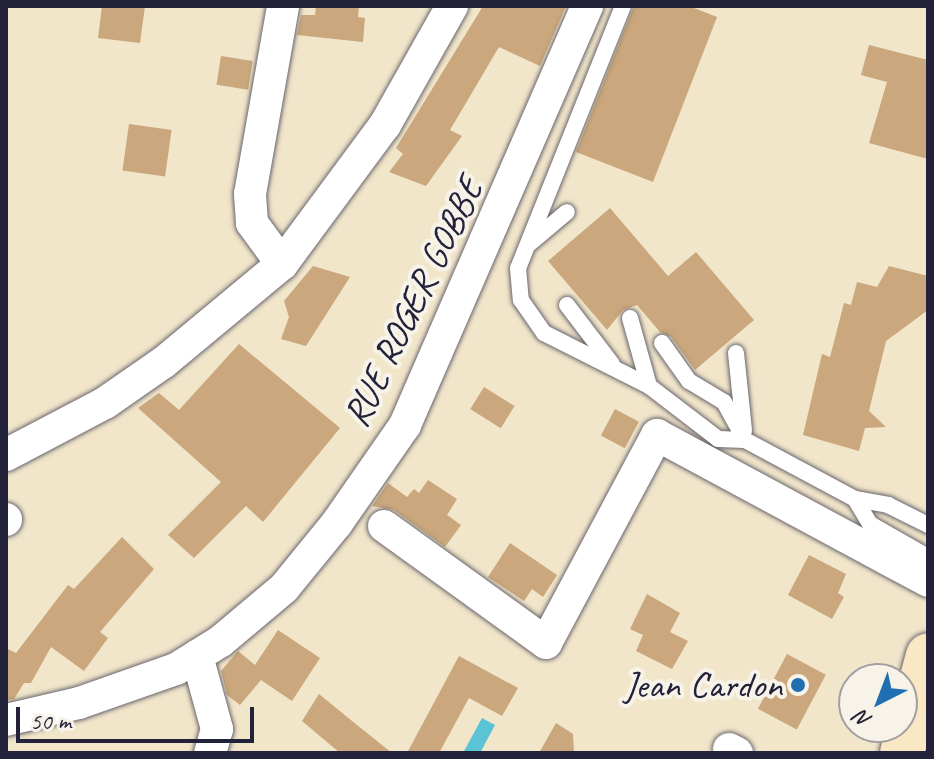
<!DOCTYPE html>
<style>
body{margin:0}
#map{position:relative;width:934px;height:759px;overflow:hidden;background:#f1e5ca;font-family:Caveat,sans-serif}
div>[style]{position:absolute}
.water>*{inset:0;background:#5ac3d5}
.building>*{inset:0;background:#caa77c;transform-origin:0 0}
.roads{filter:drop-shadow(0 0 2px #6a666d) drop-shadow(0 0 2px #6a666d)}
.lane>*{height:16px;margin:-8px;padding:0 8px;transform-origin:8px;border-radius:8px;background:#fff}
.street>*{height:32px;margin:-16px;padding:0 16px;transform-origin:16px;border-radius:16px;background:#fff}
.secondary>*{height:44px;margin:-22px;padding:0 22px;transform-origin:22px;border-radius:22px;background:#fae7c3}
.dots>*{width:22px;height:22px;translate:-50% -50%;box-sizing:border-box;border:4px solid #f7f3e8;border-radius:50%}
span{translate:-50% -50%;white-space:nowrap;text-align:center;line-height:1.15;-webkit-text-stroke:8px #f7f3e8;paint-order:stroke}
.street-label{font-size:38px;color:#22223b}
.poi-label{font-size:38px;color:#22223b}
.right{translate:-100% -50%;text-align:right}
.frame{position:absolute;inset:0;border:8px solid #22223b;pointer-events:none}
.north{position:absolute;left:838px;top:663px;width:80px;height:80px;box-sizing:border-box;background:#f7f3e8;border:2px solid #a29fa3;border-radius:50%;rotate:222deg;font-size:22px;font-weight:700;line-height:32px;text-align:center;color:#22223b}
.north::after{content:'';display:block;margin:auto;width:28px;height:36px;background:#1f6fb2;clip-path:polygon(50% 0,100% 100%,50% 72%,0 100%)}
.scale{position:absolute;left:16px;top:707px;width:238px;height:36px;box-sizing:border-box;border:4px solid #22223b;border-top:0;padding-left:10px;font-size:24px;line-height:28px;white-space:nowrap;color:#22223b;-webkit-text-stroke:6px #f7f3e8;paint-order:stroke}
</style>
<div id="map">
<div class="water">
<div style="clip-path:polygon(482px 718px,495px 725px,480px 753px,463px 753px)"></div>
</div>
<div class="building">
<div style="clip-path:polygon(102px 6px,145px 6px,140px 43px,98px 38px)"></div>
<div style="clip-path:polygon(316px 6px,359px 6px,358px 17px,365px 18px,363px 42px,297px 35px,301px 15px,315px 15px)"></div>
<div style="clip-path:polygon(483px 6px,566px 6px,540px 66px,499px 47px,450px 130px,462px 136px,426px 186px,389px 172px,403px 154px,396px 148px)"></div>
<div style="clip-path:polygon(634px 6px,689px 6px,717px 17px,653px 182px,576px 152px)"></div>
<div style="clip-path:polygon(869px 45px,928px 60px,928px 159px,869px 143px,887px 82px,861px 75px)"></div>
<div style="left:221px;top:56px;width:32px;height:29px;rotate:9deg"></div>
<div style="left:129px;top:124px;width:43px;height:47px;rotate:8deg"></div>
<div style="clip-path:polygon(610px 208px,668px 276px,696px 252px,754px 320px,695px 370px,671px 337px,660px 332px,637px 305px,623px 310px,607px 330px,548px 261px)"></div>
<div style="clip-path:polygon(313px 266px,350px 277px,306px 346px,281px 339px,289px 317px,284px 301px)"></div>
<div style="clip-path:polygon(889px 266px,928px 276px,928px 310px,886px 341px,869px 411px,886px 427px,865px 428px,859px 451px,803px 435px,822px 354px,830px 357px,844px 303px,851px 305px,857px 282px,877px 287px)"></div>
<div style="clip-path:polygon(239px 344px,340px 428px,263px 522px,246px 506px,194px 558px,168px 535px,221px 482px,138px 408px,159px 393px,179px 410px)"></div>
<div style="left:484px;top:387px;width:36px;height:26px;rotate:32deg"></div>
<div style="left:615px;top:409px;width:27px;height:30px;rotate:28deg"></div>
<div style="clip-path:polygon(428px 480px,457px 499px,447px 515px,461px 525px,445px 547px,394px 510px,372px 506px,388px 483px,407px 497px,414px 489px,419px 493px)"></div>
<div style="clip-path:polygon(122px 537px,154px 569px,100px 632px,108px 638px,84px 671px,51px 647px,31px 683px,24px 683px,14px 699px,6px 700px,6px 648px,16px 653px,68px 585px,74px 589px)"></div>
<div style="clip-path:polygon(510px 543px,557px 575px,543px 597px,532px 589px,524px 601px,488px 577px)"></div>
<div style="clip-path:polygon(809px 555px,846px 574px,838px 593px,844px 597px,832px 619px,788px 595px)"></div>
<div style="clip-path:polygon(647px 594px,680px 613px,670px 632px,688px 641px,672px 669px,636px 651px,643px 635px,630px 629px)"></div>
<div style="clip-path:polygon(278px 630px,320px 658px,292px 701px,261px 680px,240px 705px,227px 695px,221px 671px,238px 651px,255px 665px)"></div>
<div style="left:787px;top:654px;width:44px;height:62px;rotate:28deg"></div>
<div style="clip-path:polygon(459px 656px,518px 688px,502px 716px,469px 698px,439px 753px,407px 753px)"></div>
<div style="clip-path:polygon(319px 694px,357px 725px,392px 753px,340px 753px,302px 721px)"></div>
<div style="clip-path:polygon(556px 723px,573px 734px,574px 753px,539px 753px)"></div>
</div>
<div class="roads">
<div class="lane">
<div style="left:623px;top:6px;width:282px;rotate:111.8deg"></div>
<div style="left:518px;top:268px;width:32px;rotate:85deg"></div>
<div style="left:521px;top:300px;width:40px;rotate:55.1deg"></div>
<div style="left:544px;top:333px;width:118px;rotate:26.8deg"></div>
<div style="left:649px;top:386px;width:87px;rotate:37.5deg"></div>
<div style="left:718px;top:439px;width:27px;rotate:2deg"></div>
<div style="left:745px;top:440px;width:125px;rotate:28.2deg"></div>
<div style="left:855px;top:499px;width:34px;rotate:10deg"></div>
<div style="left:888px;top:505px;width:45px;rotate:26.6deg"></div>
<div style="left:530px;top:243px;width:48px;rotate:-40deg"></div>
<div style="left:567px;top:305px;width:74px;rotate:52.7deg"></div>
<div style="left:630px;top:318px;width:71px;rotate:74.4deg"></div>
<div style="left:662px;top:343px;width:47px;rotate:54.6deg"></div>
<div style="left:689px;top:381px;width:41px;rotate:31deg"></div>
<div style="left:724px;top:402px;width:43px;rotate:61.1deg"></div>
<div style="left:736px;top:353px;width:78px;rotate:84.1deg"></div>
<div style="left:855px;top:499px;width:29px;rotate:59deg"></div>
<div style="left:870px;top:524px;width:67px;rotate:29.6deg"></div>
</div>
<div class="street">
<div style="left:282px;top:264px;width:51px;rotate:-126.2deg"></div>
<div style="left:252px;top:223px;width:29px;rotate:-94deg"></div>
<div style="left:250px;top:194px;width:191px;rotate:-80deg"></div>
<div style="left:6px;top:455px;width:112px;rotate:-27.7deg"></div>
<div style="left:105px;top:403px;width:72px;rotate:-34.8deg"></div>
<div style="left:164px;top:362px;width:153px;rotate:-39.7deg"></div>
<div style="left:282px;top:264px;width:173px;rotate:-53.5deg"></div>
<div style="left:385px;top:125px;width:137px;rotate:-60.6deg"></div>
<div style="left:6px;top:519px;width:1px;rotate:90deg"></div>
<div style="left:384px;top:526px;width:200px;rotate:35.8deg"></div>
<div style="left:546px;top:643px;width:236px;rotate:-61.9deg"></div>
<div style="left:657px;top:435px;width:308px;rotate:28.3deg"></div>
<div style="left:197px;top:656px;width:76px;rotate:74.7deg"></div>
<div style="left:217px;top:729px;width:25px;rotate:106deg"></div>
<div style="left:6px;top:720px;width:75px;rotate:-13.1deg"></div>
<div style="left:79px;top:703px;width:103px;rotate:-19.3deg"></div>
<div style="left:176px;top:669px;width:53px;rotate:-31.9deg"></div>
<div style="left:221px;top:641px;width:82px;rotate:-40.1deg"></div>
<div style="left:284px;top:588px;width:84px;rotate:-50.8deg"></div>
<div style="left:337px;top:523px;width:119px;rotate:-55.2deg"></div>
<div style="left:405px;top:425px;width:457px;rotate:-66.5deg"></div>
<div style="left:729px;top:749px;width:9px;rotate:27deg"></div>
</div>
<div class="secondary">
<div style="left:902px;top:753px;width:101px;rotate:-75.1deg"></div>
</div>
</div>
<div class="dots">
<div style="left:798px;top:685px;background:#1f6fb2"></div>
</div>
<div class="street-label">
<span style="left:413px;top:302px;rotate:-64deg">RUE ROGER GOBBE</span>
</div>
<div class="poi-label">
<span class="right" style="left:782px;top:685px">Jean Cardon</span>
</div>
<div class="frame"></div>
<div class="north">N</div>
<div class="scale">50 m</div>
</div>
